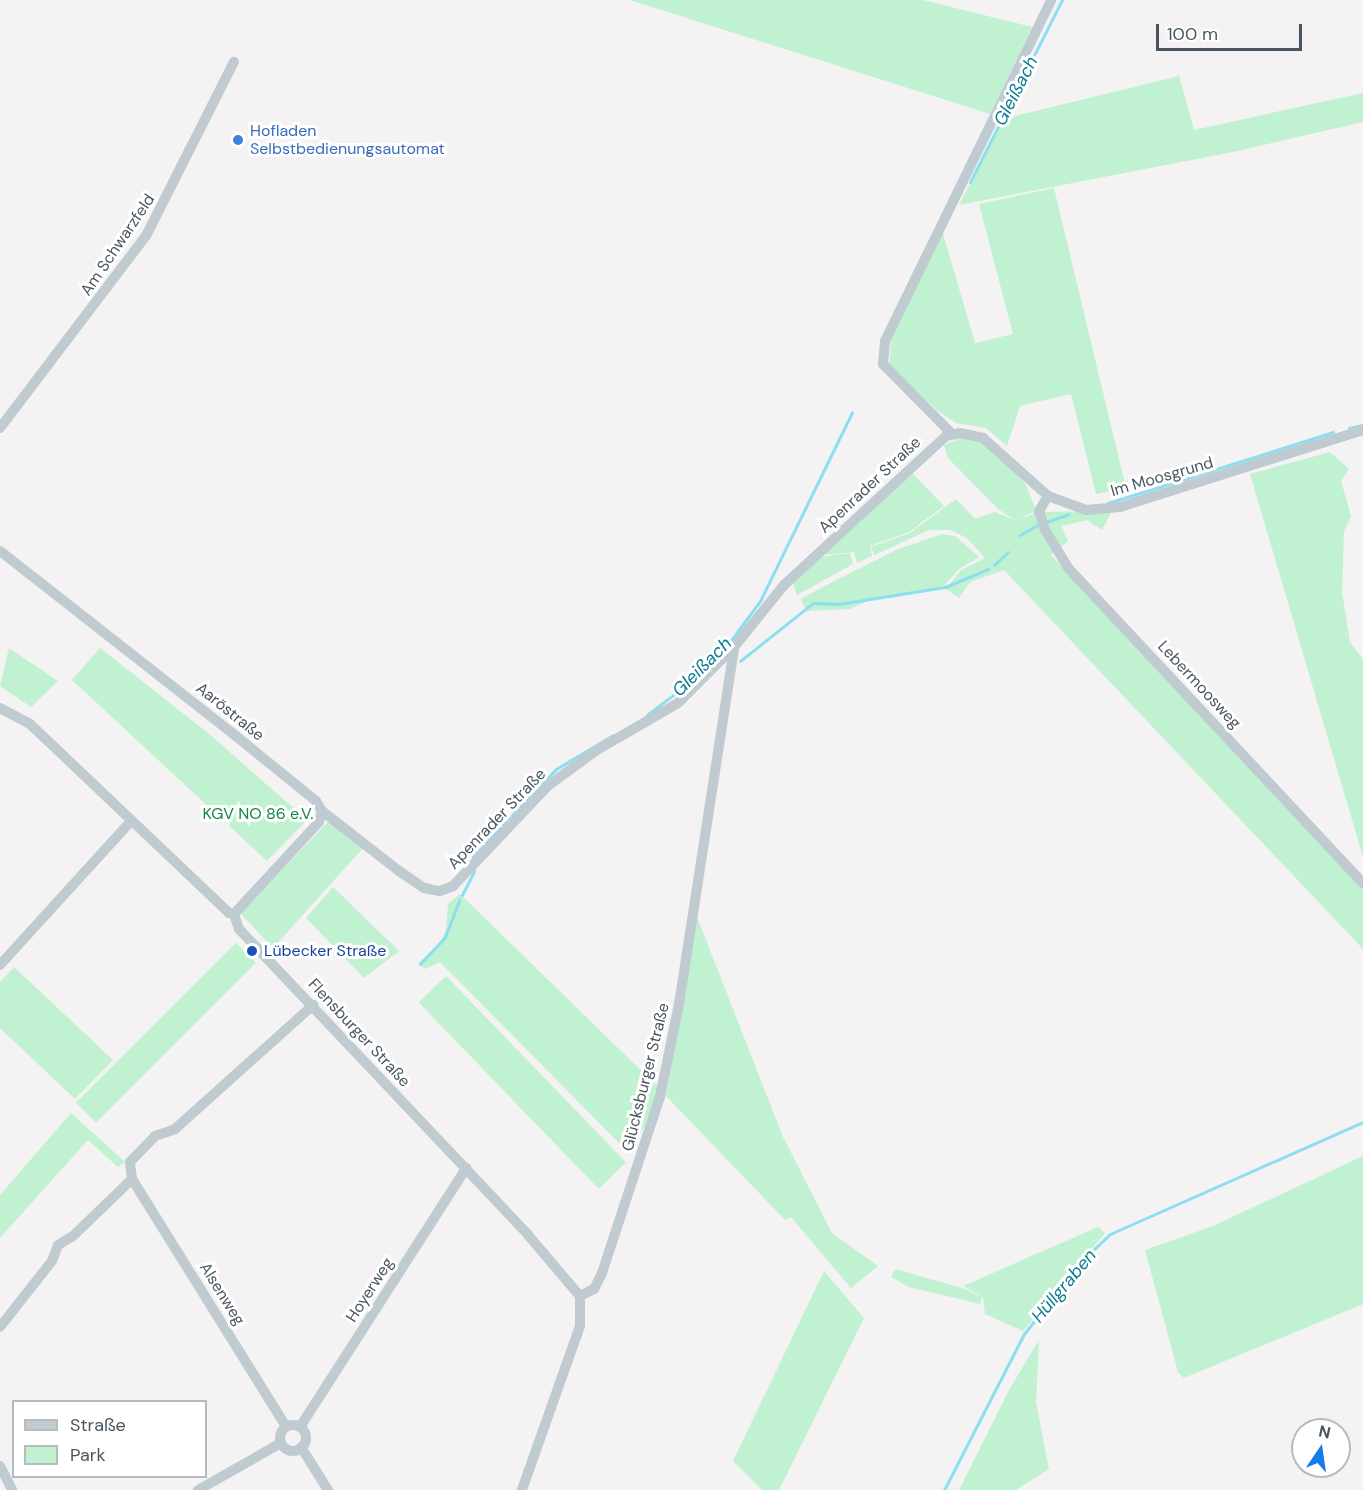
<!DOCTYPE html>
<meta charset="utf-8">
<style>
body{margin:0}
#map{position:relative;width:1363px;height:1490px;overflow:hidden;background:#f4f2f2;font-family:"DM Sans",sans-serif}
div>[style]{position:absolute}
.green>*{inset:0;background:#c0f1d1;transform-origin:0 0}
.stream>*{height:3px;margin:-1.5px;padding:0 1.5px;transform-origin:1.5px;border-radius:1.5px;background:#8cdff0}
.minor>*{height:10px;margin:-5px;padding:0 5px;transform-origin:5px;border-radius:5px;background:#bfcad1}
.minor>.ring{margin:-5px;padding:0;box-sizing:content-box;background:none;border:10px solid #bfcad1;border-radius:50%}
.dots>*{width:16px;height:16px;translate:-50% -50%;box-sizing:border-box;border:3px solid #fff;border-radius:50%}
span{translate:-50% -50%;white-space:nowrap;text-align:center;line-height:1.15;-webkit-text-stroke:6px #fff;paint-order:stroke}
.shop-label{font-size:16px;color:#366cbe}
.left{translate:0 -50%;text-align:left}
.street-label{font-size:16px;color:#495660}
.park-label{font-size:16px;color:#148648}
.transit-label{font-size:16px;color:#164399}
.water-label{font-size:18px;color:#0a7c93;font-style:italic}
.legend{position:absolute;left:12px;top:1400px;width:195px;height:78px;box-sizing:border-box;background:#fff;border:2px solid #b6bbbf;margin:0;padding:8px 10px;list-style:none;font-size:18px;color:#495660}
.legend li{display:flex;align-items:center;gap:12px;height:30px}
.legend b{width:30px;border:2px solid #b6bbbf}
.north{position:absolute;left:1291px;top:1418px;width:60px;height:60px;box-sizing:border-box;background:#fff;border:2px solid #b6bbbf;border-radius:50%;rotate:13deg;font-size:16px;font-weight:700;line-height:24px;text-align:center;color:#495660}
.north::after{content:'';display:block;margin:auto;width:21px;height:27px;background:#147cec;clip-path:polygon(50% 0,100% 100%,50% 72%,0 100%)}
.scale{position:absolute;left:1156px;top:24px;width:146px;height:27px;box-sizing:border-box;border:3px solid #495660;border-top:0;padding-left:8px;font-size:18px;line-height:21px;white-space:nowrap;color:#495660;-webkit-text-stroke:4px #fff;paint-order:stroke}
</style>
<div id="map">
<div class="green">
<div style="clip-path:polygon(630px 0,923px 0,1032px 27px,990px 114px)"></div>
<div style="clip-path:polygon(1179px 76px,1194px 130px,1363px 93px,1363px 122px,1233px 152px,959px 205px,1003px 119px)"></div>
<div style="clip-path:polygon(1054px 188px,1126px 488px,1096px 494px,1071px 394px,1020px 406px,1007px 446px,986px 428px,956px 423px,938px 411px,889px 366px,892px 331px,942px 230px,975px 343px,1013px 334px,979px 204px)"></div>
<div style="clip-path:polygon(961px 438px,988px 445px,1025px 483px,1036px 510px,1017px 521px,1036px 512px,1112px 511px,1102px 530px,1087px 520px,1061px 526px,1068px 541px,1051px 555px,1363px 889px,1363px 949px,1004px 570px,970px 582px,959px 598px,946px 589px,961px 570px,985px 558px,967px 538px,950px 530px,929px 530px,874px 555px,871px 547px,910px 533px,956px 499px,975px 519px,995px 512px,1015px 520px,998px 509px,948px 458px,944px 445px)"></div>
<div style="clip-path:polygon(1330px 452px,1349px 469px,1341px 481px,1351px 516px,1344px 532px,1342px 592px,1350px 642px,1363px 659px,1363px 857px,1250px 474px)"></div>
<div style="clip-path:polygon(912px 473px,944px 506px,909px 532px,870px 546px,872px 556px,857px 563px,854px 552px,823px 555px)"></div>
<div style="clip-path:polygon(942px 534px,955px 536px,979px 557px,959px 569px,944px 586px,867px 601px,851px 609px,806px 611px,801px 599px,817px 590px,896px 550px)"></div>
<div style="clip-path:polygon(850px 553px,853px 564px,797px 595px,792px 581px,820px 557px)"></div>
<div style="clip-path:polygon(9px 648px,58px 681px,31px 707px,0 686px)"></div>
<div style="clip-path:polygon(100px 648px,208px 733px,307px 820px,267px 861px,72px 680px)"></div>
<div style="clip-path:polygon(329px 821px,363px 848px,273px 948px,240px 913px)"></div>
<div style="clip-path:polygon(333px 887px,399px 951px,364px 978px,306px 918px)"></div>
<div style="clip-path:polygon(460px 894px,659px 1088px,648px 1122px,627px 1151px,440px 962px,425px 969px,418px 963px,440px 943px,446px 930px,448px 904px)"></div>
<div style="clip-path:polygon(697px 917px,783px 1137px,832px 1233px,878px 1266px,851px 1288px,791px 1217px,785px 1220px,666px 1096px)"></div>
<div style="left:236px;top:943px;width:28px;height:226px;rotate:45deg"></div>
<div style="clip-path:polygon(14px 967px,113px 1060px,75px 1099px,0 1028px,0 982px)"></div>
<div style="left:446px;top:976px;width:259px;height:38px;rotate:46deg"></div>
<div style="clip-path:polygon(71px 1113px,125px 1162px,118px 1167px,88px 1140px,0 1238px,0 1195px)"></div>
<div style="clip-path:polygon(1363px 1156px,1363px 1304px,1184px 1378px,1178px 1372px,1145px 1250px,1213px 1226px)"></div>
<div style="clip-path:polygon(1098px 1227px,1105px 1233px,1023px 1331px,985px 1314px,983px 1297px,963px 1286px)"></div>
<div style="clip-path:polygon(895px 1269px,962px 1288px,982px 1297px,980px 1304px,909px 1287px,891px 1277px)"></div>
<div style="clip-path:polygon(824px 1271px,864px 1318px,779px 1490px,762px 1490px,733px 1461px)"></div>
<div style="clip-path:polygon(1039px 1340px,1036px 1402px,1049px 1469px,1016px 1490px,959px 1490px,1009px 1390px)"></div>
</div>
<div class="stream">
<div style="left:970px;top:182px;width:204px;rotate:-63.2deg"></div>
<div style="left:1349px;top:428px;width:14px;rotate:-12deg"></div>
<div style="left:1108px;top:503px;width:236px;rotate:-17.5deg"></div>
<div style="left:1046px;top:522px;width:24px;rotate:-19deg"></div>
<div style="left:1020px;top:535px;width:22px;rotate:-30deg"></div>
<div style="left:994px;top:565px;width:19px;rotate:-43deg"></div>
<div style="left:740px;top:661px;width:93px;rotate:-38.5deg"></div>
<div style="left:813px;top:603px;width:26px;rotate:2deg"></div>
<div style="left:839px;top:604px;width:107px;rotate:-9.1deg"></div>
<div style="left:945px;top:587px;width:47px;rotate:-22.7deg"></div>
<div style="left:647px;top:715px;width:54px;rotate:-37.5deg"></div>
<div style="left:690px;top:682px;width:55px;rotate:-45deg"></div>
<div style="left:729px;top:643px;width:52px;rotate:-53.6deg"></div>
<div style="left:760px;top:601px;width:210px;rotate:-64deg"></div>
<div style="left:473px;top:856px;width:120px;rotate:-46.3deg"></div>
<div style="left:556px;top:769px;width:66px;rotate:-30.8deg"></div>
<div style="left:462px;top:895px;width:27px;rotate:-63deg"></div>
<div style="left:420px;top:964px;width:37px;rotate:-47deg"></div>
<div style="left:445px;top:937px;width:40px;rotate:-69deg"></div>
<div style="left:944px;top:1490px;width:175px;rotate:-62.9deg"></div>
<div style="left:1024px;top:1334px;width:90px;rotate:-52.2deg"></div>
<div style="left:1079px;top:1263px;width:42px;rotate:-43.1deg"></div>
<div style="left:1110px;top:1234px;width:277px;rotate:-23.9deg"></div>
</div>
<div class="minor">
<div style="left:0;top:428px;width:243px;rotate:-52.8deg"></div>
<div style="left:147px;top:234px;width:193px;rotate:-63.2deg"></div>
<div style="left:952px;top:434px;width:98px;rotate:-134.6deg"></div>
<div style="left:883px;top:364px;width:23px;rotate:-85deg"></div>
<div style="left:885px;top:341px;width:379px;rotate:-64deg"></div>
<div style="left:1048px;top:496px;width:17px;rotate:121deg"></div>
<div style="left:1039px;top:511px;width:20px;rotate:72deg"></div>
<div style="left:1045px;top:530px;width:46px;rotate:58.4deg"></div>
<div style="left:1069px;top:569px;width:430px;rotate:46.9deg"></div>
<div style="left:0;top:551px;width:293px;rotate:38.1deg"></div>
<div style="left:231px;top:732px;width:109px;rotate:39.1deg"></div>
<div style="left:316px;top:801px;width:12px;rotate:59deg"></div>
<div style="left:322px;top:811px;width:98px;rotate:37.9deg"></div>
<div style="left:399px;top:871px;width:30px;rotate:34deg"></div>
<div style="left:424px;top:888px;width:16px;rotate:11deg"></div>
<div style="left:440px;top:891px;width:14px;rotate:-21deg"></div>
<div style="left:453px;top:886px;width:139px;rotate:-46.5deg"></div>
<div style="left:549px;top:785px;width:59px;rotate:-36.1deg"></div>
<div style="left:597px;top:750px;width:94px;rotate:-30.1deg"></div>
<div style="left:678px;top:703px;width:79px;rotate:-45deg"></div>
<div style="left:734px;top:647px;width:80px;rotate:-51.1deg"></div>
<div style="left:784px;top:585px;width:220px;rotate:-42.6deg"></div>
<div style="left:946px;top:436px;width:14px;rotate:-12deg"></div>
<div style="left:960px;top:433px;width:24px;rotate:12deg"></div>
<div style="left:983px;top:438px;width:87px;rotate:41.7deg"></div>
<div style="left:1048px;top:496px;width:40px;rotate:20.2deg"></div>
<div style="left:1086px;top:510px;width:34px;rotate:-5deg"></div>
<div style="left:1120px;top:507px;width:255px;rotate:-17.6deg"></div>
<div style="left:0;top:708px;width:34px;rotate:28deg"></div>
<div style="left:30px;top:724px;width:274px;rotate:43.5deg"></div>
<div style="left:229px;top:913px;width:5px;rotate:11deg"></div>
<div style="left:234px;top:914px;width:16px;rotate:72deg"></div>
<div style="left:239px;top:929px;width:421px;rotate:46.6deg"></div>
<div style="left:528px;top:1235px;width:80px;rotate:49.6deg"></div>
<div style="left:580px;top:1296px;width:30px;rotate:90deg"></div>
<div style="left:580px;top:1326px;width:174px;rotate:109.5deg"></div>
<div style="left:234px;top:914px;width:125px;rotate:-47.3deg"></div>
<div style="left:319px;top:822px;width:11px;rotate:-75deg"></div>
<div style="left:0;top:965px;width:195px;rotate:-47.7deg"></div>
<div style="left:132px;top:1179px;width:291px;rotate:58.1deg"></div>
<div style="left:580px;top:1296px;width:16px;rotate:-27deg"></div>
<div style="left:594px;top:1289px;width:18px;rotate:-63deg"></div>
<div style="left:602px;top:1273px;width:185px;rotate:-71.8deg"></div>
<div style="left:660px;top:1097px;width:95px;rotate:-78.5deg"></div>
<div style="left:679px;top:1004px;width:360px;rotate:-81.2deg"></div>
<div style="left:0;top:1327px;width:84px;rotate:-51.8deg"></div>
<div style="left:52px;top:1261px;width:17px;rotate:-69deg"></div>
<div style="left:58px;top:1245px;width:17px;rotate:-31deg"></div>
<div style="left:73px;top:1236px;width:82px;rotate:-44deg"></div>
<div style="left:132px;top:1179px;width:17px;rotate:-97deg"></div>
<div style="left:130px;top:1162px;width:36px;rotate:-46deg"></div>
<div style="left:155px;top:1136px;width:21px;rotate:-19deg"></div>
<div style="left:175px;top:1129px;width:186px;rotate:-41.9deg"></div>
<div class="ring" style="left:280px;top:1425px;width:16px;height:16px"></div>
<div style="left:300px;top:1427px;width:308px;rotate:-57.3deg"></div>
<div style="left:301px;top:1447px;width:51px;rotate:57.9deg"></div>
<div style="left:0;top:1466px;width:27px;rotate:63deg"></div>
<div style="left:198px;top:1490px;width:95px;rotate:-29.5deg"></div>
</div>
<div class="dots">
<div style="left:238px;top:140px;background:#3f7fe0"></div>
<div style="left:252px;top:951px;background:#1a4fb4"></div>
</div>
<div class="shop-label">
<span class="left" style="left:250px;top:140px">Hofladen<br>Selbstbedienungsautomat</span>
</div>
<div class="street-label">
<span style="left:118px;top:245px;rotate:-56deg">Am Schwarzfeld</span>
<span style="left:1162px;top:477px;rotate:-16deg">Im Moosgrund</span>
<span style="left:870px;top:485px;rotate:-43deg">Apenrader Straße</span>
<span style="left:1199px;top:685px;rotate:47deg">Lebermoosweg</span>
<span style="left:230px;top:712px;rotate:39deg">Aaröstraße</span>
<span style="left:497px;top:819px;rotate:-46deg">Apenrader Straße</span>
<span style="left:359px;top:1033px;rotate:47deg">Flensburger Straße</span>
<span style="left:646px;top:1077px;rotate:-76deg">Glücksburger Straße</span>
<span style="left:370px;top:1290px;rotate:-57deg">Hoyerweg</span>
<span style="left:222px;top:1294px;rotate:58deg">Alsenweg</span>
</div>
<div class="park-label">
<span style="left:258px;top:814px">KGV NO 86 e.V.</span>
</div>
<div class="transit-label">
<span class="left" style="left:264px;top:951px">Lübecker Straße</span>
</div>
<div class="water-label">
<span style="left:1016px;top:91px;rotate:-63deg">Gleißach</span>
<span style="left:702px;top:667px;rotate:-45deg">Gleißach</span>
<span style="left:1064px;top:1286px;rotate:-50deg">Hüllgraben</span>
</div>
<ul class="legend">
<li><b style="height:8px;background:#bfcad1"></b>Straße</li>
<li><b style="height:16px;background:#c0f1d1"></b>Park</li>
</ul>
<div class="north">N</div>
<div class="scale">100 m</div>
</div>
